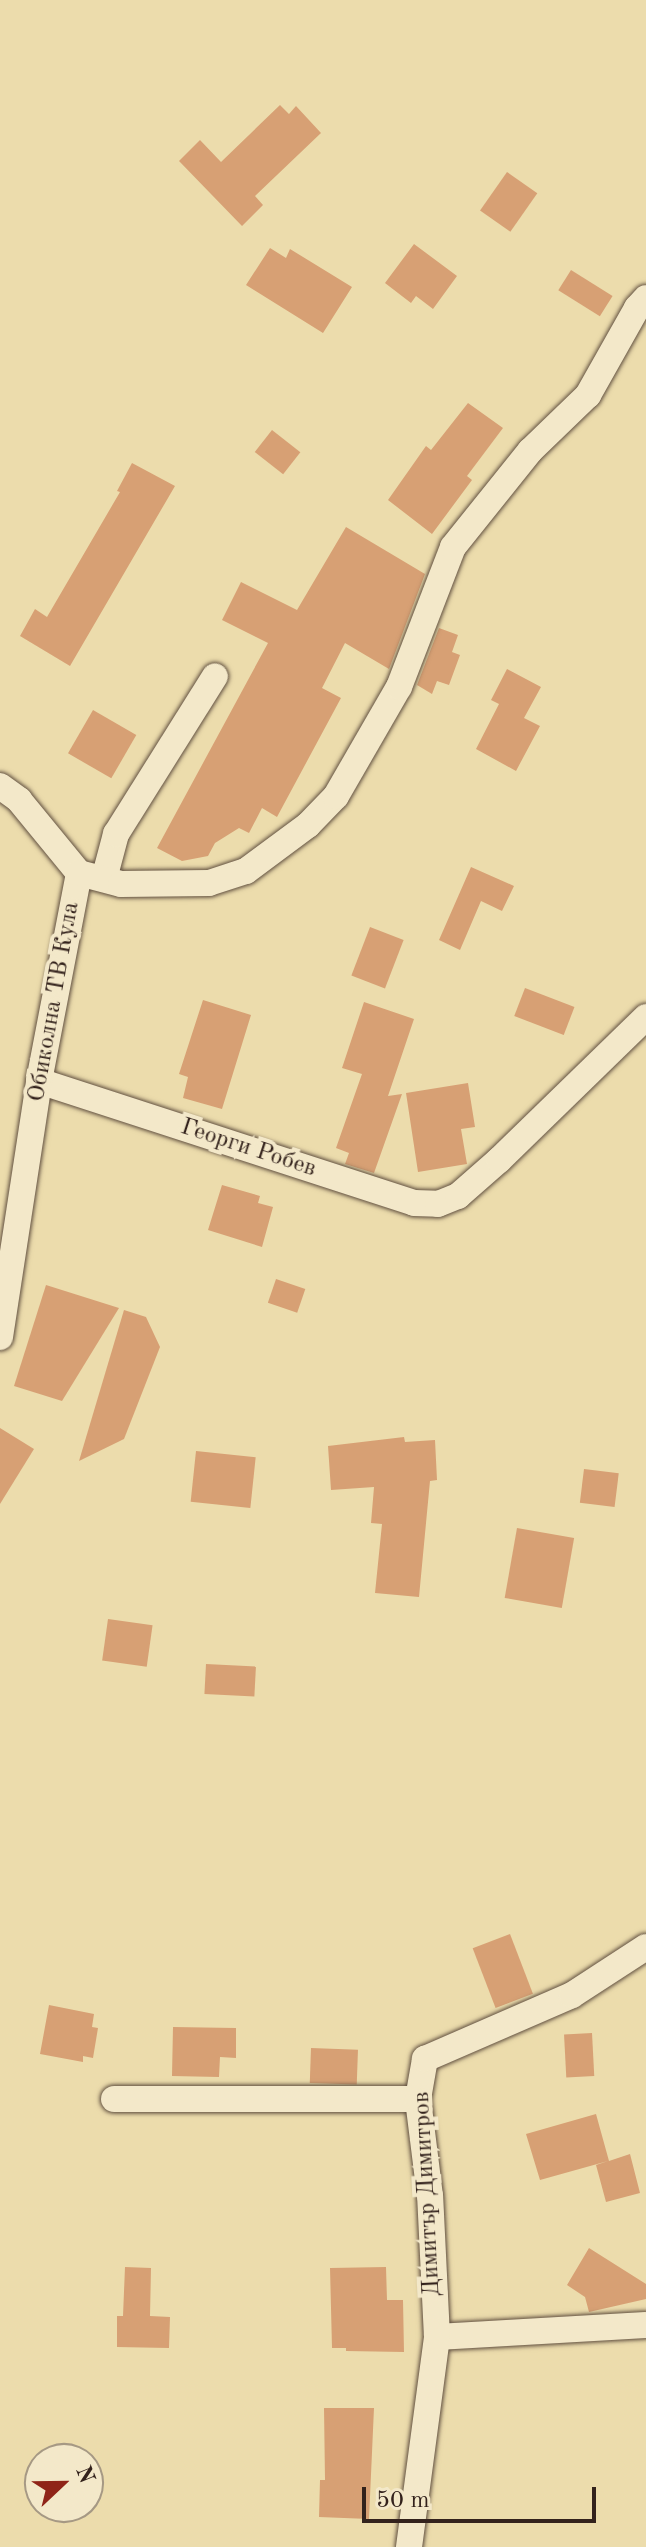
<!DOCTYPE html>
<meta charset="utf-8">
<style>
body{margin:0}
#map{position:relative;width:646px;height:2547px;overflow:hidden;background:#ecdcac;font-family:"Old Standard TT",serif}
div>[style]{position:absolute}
.building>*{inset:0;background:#d7a074;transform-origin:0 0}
.roads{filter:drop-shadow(0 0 2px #615040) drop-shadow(0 0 2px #615040)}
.street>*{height:26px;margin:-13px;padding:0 13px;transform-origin:13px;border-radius:13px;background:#f3e8c9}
span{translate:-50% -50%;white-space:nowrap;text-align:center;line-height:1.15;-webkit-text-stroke:8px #f3e8c9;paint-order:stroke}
.street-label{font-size:24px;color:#33221c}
.north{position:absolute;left:24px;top:2443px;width:80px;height:80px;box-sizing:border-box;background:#f3e8c9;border:2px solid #a69984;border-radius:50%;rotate:68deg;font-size:22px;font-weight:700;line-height:32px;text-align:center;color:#33221c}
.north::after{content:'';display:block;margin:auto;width:28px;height:36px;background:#8f2418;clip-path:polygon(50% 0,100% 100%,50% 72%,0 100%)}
.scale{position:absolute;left:362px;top:2487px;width:234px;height:36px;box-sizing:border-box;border:4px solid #33221c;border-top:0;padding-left:10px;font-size:24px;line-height:28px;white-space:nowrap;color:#33221c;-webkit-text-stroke:6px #f3e8c9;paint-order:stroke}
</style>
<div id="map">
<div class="building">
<div style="clip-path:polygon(280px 105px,289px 114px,296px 106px,321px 133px,255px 196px,263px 205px,242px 226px,179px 161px,200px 140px,221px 162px)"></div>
<div style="left:507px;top:172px;width:37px;height:47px;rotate:35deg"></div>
<div style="clip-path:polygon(414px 244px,457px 276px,433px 309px,416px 296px,411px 303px,385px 283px)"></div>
<div style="clip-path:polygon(270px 248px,286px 258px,290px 249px,352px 287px,323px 333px,246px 285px)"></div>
<div style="left:571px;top:270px;width:49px;height:24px;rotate:32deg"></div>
<div style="clip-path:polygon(468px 403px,503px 428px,467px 476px,472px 480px,432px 534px,388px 500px,426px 446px,431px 450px)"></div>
<div style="left:272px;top:430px;width:36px;height:28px;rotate:38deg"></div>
<div style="clip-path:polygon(132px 463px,175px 486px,70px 666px,20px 636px,35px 609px,47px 617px,120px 492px,117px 491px)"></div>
<div style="clip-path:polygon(346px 527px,425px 574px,389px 669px,345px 643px,322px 688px,341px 698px,277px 817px,262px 808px,249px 833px,239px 828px,215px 843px,208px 856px,182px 861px,157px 848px,268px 643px,222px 620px,241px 582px,297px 610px)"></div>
<div style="clip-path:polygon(439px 628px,458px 635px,452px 652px,460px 655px,449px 685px,437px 681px,432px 694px,417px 685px)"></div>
<div style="clip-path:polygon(507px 669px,541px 687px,524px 718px,540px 726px,516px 771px,476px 749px,499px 704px,491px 700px)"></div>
<div style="left:93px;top:710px;width:50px;height:50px;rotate:30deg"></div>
<div style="clip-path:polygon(471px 867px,514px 886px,502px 911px,481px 901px,460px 950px,439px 940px)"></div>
<div style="left:370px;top:927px;width:36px;height:52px;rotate:21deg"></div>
<div style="left:525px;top:988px;width:53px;height:30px;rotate:21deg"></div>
<div style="clip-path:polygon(203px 1000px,251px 1015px,222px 1109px,183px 1098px,188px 1077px,179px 1074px)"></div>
<div style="clip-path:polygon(364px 1002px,414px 1019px,388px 1096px,402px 1094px,374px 1173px,345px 1164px,349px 1153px,336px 1148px,362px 1074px,342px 1068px)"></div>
<div style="clip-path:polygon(468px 1083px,475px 1127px,461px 1129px,467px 1164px,418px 1172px,406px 1093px)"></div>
<div style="clip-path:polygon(222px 1185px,260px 1196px,258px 1203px,273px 1207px,262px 1247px,208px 1230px)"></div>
<div style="left:276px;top:1279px;width:31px;height:25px;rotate:19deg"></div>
<div style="clip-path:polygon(46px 1285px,119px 1308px,62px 1401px,14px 1386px)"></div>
<div style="clip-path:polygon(124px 1310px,146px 1317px,160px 1347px,124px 1439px,79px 1461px)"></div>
<div style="clip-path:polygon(0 1428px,34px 1449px,0 1504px)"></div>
<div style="clip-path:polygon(404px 1437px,405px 1442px,435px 1440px,437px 1480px,430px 1481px,419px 1597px,375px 1593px,382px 1524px,371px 1523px,374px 1487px,331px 1490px,328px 1446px)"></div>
<div style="left:196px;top:1451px;width:60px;height:51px;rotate:6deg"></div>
<div style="left:584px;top:1469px;width:35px;height:34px;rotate:7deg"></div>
<div style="left:517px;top:1528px;width:58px;height:71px;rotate:10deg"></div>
<div style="left:108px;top:1619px;width:45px;height:42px;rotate:8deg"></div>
<div style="left:206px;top:1664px;width:50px;height:30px;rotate:3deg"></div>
<div style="left:510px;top:1934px;width:64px;height:40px;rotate:69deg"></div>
<div style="clip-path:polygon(49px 2005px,94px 2014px,92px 2027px,98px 2028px,93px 2058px,83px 2056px,83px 2062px,40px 2054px)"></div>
<div style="clip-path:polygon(173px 2027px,236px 2028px,236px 2058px,220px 2057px,219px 2077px,172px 2076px)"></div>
<div style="left:592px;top:2033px;width:43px;height:28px;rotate:87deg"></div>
<div style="left:311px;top:2048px;width:47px;height:35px;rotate:2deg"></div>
<div style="clip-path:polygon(596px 2114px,609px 2161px,630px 2154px,640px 2193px,606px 2202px,596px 2165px,608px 2161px,540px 2180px,526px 2134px)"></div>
<div style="clip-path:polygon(589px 2248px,646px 2284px,646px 2299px,589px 2312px,585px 2297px,567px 2285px)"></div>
<div style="clip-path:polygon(125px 2267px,151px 2268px,150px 2316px,170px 2317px,169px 2348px,117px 2347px,117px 2316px,123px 2316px)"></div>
<div style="clip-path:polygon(386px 2267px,387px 2300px,403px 2300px,404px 2352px,346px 2351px,346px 2348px,332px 2348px,330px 2268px)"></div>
<div style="clip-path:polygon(324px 2408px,374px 2408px,369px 2519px,319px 2517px,320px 2480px,325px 2480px)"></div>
</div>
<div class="roads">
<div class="street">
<div style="left:0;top:786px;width:24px;rotate:36deg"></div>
<div style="left:19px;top:800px;width:94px;rotate:50.6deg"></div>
<div style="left:104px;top:879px;width:47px;rotate:-75.1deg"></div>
<div style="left:116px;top:834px;width:186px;rotate:-57.9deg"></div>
<div style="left:39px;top:1081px;width:394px;rotate:18deg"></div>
<div style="left:414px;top:1203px;width:24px;rotate:2deg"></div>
<div style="left:438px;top:1204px;width:22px;rotate:-22deg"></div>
<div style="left:458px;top:1196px;width:55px;rotate:-41.3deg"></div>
<div style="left:499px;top:1160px;width:205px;rotate:-44.2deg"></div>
<div style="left:0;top:1337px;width:259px;rotate:-81.3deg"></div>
<div style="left:39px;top:1081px;width:212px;rotate:-79.1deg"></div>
<div style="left:79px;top:873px;width:43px;rotate:14.7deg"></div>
<div style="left:121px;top:884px;width:88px;rotate:-0.7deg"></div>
<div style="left:209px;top:883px;width:39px;rotate:-18deg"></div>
<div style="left:246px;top:871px;width:77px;rotate:-36.6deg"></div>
<div style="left:308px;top:825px;width:40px;rotate:-46deg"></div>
<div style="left:336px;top:796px;width:126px;rotate:-60deg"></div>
<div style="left:399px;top:687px;width:150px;rotate:-68.9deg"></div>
<div style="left:453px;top:547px;width:123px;rotate:-51.3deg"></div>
<div style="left:530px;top:451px;width:81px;rotate:-44deg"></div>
<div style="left:588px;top:395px;width:100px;rotate:-60.6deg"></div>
<div style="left:637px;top:308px;width:13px;rotate:-48deg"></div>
<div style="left:114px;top:2099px;width:304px"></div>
<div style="left:437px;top:2337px;width:209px;rotate:-3.3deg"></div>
<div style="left:409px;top:2547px;width:212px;rotate:-82.4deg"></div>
<div style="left:437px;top:2337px;width:141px;rotate:-92.8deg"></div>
<div style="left:430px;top:2196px;width:98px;rotate:-97.1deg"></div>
<div style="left:418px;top:2099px;width:41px;rotate:-80.1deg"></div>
<div style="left:425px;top:2059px;width:160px;rotate:-23.5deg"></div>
<div style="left:572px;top:1995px;width:88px;rotate:-33deg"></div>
</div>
</div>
<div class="street-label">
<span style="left:55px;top:1002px;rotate:-80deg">Обиколна ТВ Кула</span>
<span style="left:248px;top:1149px;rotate:18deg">Георги Робев</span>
<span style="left:428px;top:2194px;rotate:-93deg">Димитър Димитров</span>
</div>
<div class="north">N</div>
<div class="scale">50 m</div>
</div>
